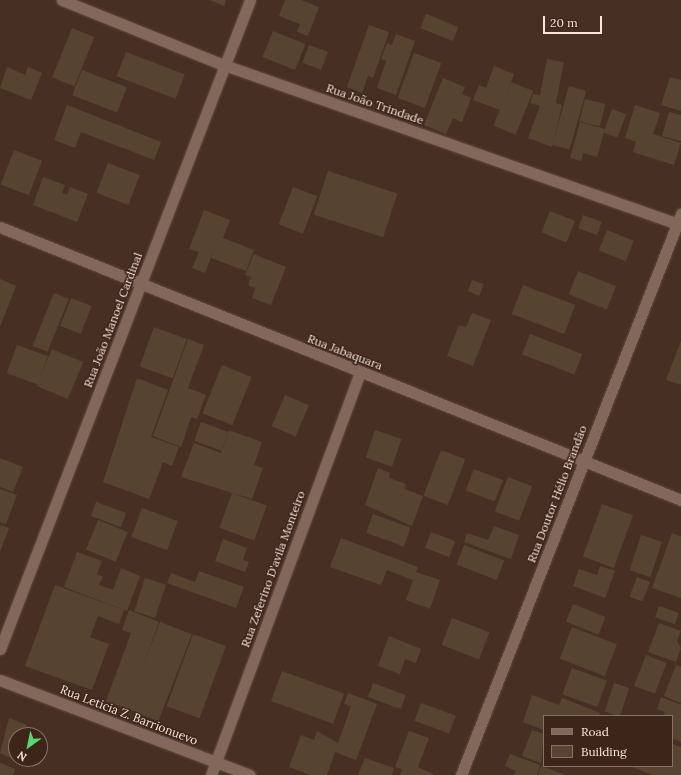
<!DOCTYPE html>
<meta charset="utf-8">
<style>
body{margin:0}
#map{position:relative;width:681px;height:775px;overflow:hidden;background:#482f24;font-family:Lora,serif}
div>[style]{position:absolute}
.building>*{inset:0;background:#574430;transform-origin:0 0}
.roads{filter:drop-shadow(0 0 1px #624d43) drop-shadow(0 0 1px #624d43)}
.minor>*{height:11px;margin:-5.5px;padding:0 5.5px;transform-origin:5.5px;border-radius:5.5px;background:#83675a}
span{translate:-50% -50%;white-space:nowrap;text-align:center;line-height:1.15;-webkit-text-stroke:3px #3d251a;paint-order:stroke}
.street-label{font-size:12px;color:#f7e6df}
.legend{position:absolute;left:543px;top:715px;width:130px;height:52px;box-sizing:border-box;background:#3d251a;border:1px solid #877269;margin:0;padding:5px 7px;list-style:none;font-size:12px;color:#f7e6df}
.legend li{display:flex;align-items:center;gap:8px;height:20px}
.legend b{width:20px;border:1px solid #877269}
.north{position:absolute;left:8px;top:727px;width:40px;height:40px;box-sizing:border-box;background:#3d251a;border:1px solid #877269;border-radius:50%;rotate:213deg;font-size:11px;font-weight:700;line-height:16px;text-align:center;color:#f7e6df}
.north::after{content:'';display:block;margin:auto;width:14px;height:18px;background:#5bd56e;clip-path:polygon(50% 0,100% 100%,50% 72%,0 100%)}
.scale{position:absolute;left:543px;top:16px;width:59px;height:18px;box-sizing:border-box;border:2px solid #f7e6df;border-top:0;padding-left:5px;font-size:12px;line-height:14px;white-space:nowrap;color:#f7e6df;-webkit-text-stroke:3px #3d251a;paint-order:stroke}
</style>
<div id="map">
<div class="building">
<div style="clip-path:polygon(210px 0,226px 0,224px 6px)"></div>
<div style="clip-path:polygon(285px 0,301px 0,319px 7px,308px 36px,297px 32px,300px 24px,279px 16px)"></div>
<div style="left:426px;top:14px;width:35px;height:15px;rotate:22deg"></div>
<div style="clip-path:polygon(369px 25px,389px 32px,373px 78px,368px 76px,362px 93px,347px 87px)"></div>
<div style="left:72px;top:28px;width:24px;height:53px;rotate:22deg"></div>
<div style="left:273px;top:31px;width:35px;height:28px;rotate:22deg"></div>
<div style="clip-path:polygon(396px 34px,415px 41px,396px 95px,377px 88px,386px 61px,381px 59px,387px 43px,392px 45px)"></div>
<div style="left:309px;top:45px;width:20px;height:19px;rotate:20deg"></div>
<div style="left:126px;top:52px;width:63px;height:26px;rotate:21deg"></div>
<div style="left:414px;top:53px;width:29px;height:48px;rotate:20deg"></div>
<div style="clip-path:polygon(547px 59px,564px 62px,556px 103px,562px 105px,552px 147px,528px 138px,540px 106px,530px 103px,533px 94px,540px 95px)"></div>
<div style="clip-path:polygon(494px 66px,514px 74px,500px 110px,473px 100px,479px 85px,486px 88px)"></div>
<div style="clip-path:polygon(7px 67px,25px 75px,28px 67px,42px 73px,31px 100px,0 88px)"></div>
<div style="left:82px;top:70px;width:48px;height:27px;rotate:21deg"></div>
<div style="clip-path:polygon(670px 77px,681px 80px,681px 111px,661px 105px)"></div>
<div style="clip-path:polygon(443px 78px,465px 87px,462px 94px,471px 98px,462px 122px,453px 118px,446px 134px,424px 125px)"></div>
<div style="left:511px;top:82px;width:24px;height:47px;rotate:22deg"></div>
<div style="left:569px;top:86px;width:18px;height:61px;rotate:16deg"></div>
<div style="left:585px;top:99px;width:21px;height:23px;rotate:14deg"></div>
<div style="clip-path:polygon(67px 105px,161px 142px,154px 160px,81px 132px,75px 148px,54px 140px)"></div>
<div style="clip-path:polygon(635px 105px,660px 113px,653px 134px,681px 143px,674px 165px,633px 152px,636px 142px,625px 138px)"></div>
<div style="left:612px;top:109px;width:15px;height:25px;rotate:20deg"></div>
<div style="clip-path:polygon(669px 112px,681px 115px,681px 141px,662px 136px)"></div>
<div style="clip-path:polygon(580px 122px,605px 129px,597px 157px,583px 153px,581px 161px,570px 158px)"></div>
<div style="left:14px;top:150px;width:30px;height:37px;rotate:21deg"></div>
<div style="left:108px;top:163px;width:34px;height:32px;rotate:21deg"></div>
<div style="left:328px;top:171px;width:73px;height:46px;rotate:18deg"></div>
<div style="clip-path:polygon(43px 177px,65px 185px,62px 193px,67px 195px,70px 187px,88px 194px,77px 222px,33px 205px)"></div>
<div style="left:293px;top:187px;width:26px;height:40px;rotate:21deg"></div>
<div style="clip-path:polygon(204px 210px,230px 220px,223px 238px,254px 250px,246px 271px,211px 258px,219px 236px,205px 273px,192px 268px,199px 252px,189px 249px)"></div>
<div style="left:550px;top:211px;width:27px;height:23px;rotate:22deg"></div>
<div style="left:583px;top:215px;width:20px;height:14px;rotate:20deg"></div>
<div style="left:607px;top:230px;width:29px;height:22px;rotate:22deg"></div>
<div style="clip-path:polygon(254px 254px,286px 267px,271px 305px,252px 298px,255px 288px,248px 285px,251px 277px,245px 275px)"></div>
<div style="left:578px;top:271px;width:41px;height:25px;rotate:22deg"></div>
<div style="clip-path:polygon(0 279px,16px 286px,0 327px)"></div>
<div style="clip-path:polygon(472px 280px,484px 284px,479px 296px,468px 291px)"></div>
<div style="left:523px;top:285px;width:56px;height:31px;rotate:21deg"></div>
<div style="left:54px;top:293px;width:16px;height:57px;rotate:22deg"></div>
<div style="left:71px;top:298px;width:22px;height:30px;rotate:21deg"></div>
<div style="clip-path:polygon(472px 313px,491px 320px,473px 366px,447px 356px,459px 325px,466px 327px)"></div>
<div style="left:154px;top:327px;width:35px;height:42px;rotate:20deg"></div>
<div style="left:530px;top:334px;width:56px;height:22px;rotate:21deg"></div>
<div style="clip-path:polygon(188px 339px,204px 345px,188px 388px,206px 395px,197px 419px,191px 417px,181px 447px,153px 436px)"></div>
<div style="clip-path:polygon(681px 341px,681px 385px,666px 380px)"></div>
<div style="left:17px;top:345px;width:33px;height:30px;rotate:20deg"></div>
<div style="left:52px;top:349px;width:34px;height:40px;rotate:23deg"></div>
<div style="left:222px;top:365px;width:32px;height:52px;rotate:22deg"></div>
<div style="clip-path:polygon(137px 378px,168px 390px,151px 437px,179px 447px,172px 466px,163px 462px,149px 499px,103px 482px)"></div>
<div style="left:285px;top:395px;width:26px;height:34px;rotate:23deg"></div>
<div style="left:201px;top:422px;width:29px;height:20px;rotate:20deg"></div>
<div style="clip-path:polygon(229px 430px,262px 442px,254px 465px,263px 468px,252px 499px,181px 477px,194px 443px,221px 453px)"></div>
<div style="left:375px;top:430px;width:28px;height:29px;rotate:19deg"></div>
<div style="left:441px;top:450px;width:26px;height:49px;rotate:21deg"></div>
<div style="clip-path:polygon(0 458px,23px 467px,13px 492px,0 487px)"></div>
<div style="clip-path:polygon(378px 468px,390px 473px,389px 478px,406px 484px,405px 489px,423px 496px,412px 526px,365px 505px)"></div>
<div style="left:474px;top:469px;width:31px;height:23px;rotate:21deg"></div>
<div style="left:508px;top:477px;width:26px;height:37px;rotate:21deg"></div>
<div style="clip-path:polygon(0 489px,17px 495px,6px 524px,0 522px)"></div>
<div style="left:232px;top:493px;width:37px;height:37px;rotate:20deg"></div>
<div style="left:96px;top:502px;width:32px;height:15px;rotate:20deg"></div>
<div style="left:602px;top:504px;width:33px;height:56px;rotate:20deg"></div>
<div style="left:142px;top:508px;width:38px;height:31px;rotate:20deg"></div>
<div style="left:373px;top:514px;width:40px;height:20px;rotate:20deg"></div>
<div style="left:98px;top:520px;width:32px;height:32px;rotate:22deg"></div>
<div style="clip-path:polygon(0 525px,9px 528px,0 552px)"></div>
<div style="clip-path:polygon(494px 526px,519px 535px,511px 559px,464px 542px,467px 533px,488px 540px)"></div>
<div style="left:431px;top:532px;width:26px;height:17px;rotate:21deg"></div>
<div style="clip-path:polygon(672px 533px,681px 537px,681px 598px,652px 588px)"></div>
<div style="left:641px;top:535px;width:22px;height:37px;rotate:18deg"></div>
<div style="clip-path:polygon(341px 538px,418px 567px,416px 572px,440px 580px,430px 609px,406px 600px,413px 580px,387px 570px,381px 585px,330px 567px)"></div>
<div style="clip-path:polygon(223px 539px,247px 548px,243px 560px,249px 562px,245px 572px,215px 561px)"></div>
<div style="left:464px;top:545px;width:43px;height:21px;rotate:21deg"></div>
<div style="clip-path:polygon(77px 552px,102px 561px,97px 574px,103px 577px,99px 585px,113px 590px,121px 568px,140px 576px,127px 611px,64px 587px)"></div>
<div style="clip-path:polygon(600px 566px,615px 571px,605px 598px,573px 586px,579px 569px,597px 575px)"></div>
<div style="clip-path:polygon(199px 571px,244px 587px,236px 608px,167px 583px,171px 573px,195px 582px)"></div>
<div style="left:637px;top:577px;width:14px;height:21px;rotate:21deg"></div>
<div style="left:145px;top:578px;width:22px;height:35px;rotate:18deg"></div>
<div style="clip-path:polygon(55px 585px,124px 610px,119px 624px,98px 616px,90px 637px,109px 644px,92px 690px,25px 666px)"></div>
<div style="left:573px;top:604px;width:35px;height:19px;rotate:22deg"></div>
<div style="left:659px;top:606px;width:21px;height:12px;rotate:19deg"></div>
<div style="clip-path:polygon(129px 610px,159px 622px,128px 709px,106px 701px,131px 633px,122px 630px)"></div>
<div style="left:452px;top:618px;width:40px;height:29px;rotate:21deg"></div>
<div style="left:160px;top:622px;width:34px;height:93px;rotate:21deg"></div>
<div style="clip-path:polygon(659px 623px,681px 631px,677px 641px,681px 648px,676px 662px,648px 652px)"></div>
<div style="left:572px;top:627px;width:48px;height:34px;rotate:21deg"></div>
<div style="left:193px;top:634px;width:35px;height:77px;rotate:20deg"></div>
<div style="clip-path:polygon(389px 636px,421px 649px,416px 663px,405px 659px,400px 674px,378px 666px)"></div>
<div style="left:646px;top:655px;width:22px;height:33px;rotate:21deg"></div>
<div style="clip-path:polygon(676px 665px,681px 667px,681px 703px,664px 696px)"></div>
<div style="left:572px;top:668px;width:37px;height:28px;rotate:20deg"></div>
<div style="left:282px;top:671px;width:66px;height:32px;rotate:20deg"></div>
<div style="left:373px;top:683px;width:35px;height:15px;rotate:20deg"></div>
<div style="left:614px;top:683px;width:16px;height:30px;rotate:18deg"></div>
<div style="clip-path:polygon(348px 693px,377px 704px,356px 760px,335px 752px,327px 775px,310px 775px,289px 767px,301px 735px,314px 740px,317px 731px,338px 743px,351px 706px,344px 704px)"></div>
<div style="clip-path:polygon(532px 695px,559px 705px,562px 698px,600px 713px,599px 716px,544px 716px,544px 730px,523px 722px)"></div>
<div style="clip-path:polygon(661px 697px,681px 705px,681px 742px,672px 738px,672px 716px,663px 716px,665px 712px,657px 709px)"></div>
<div style="left:421px;top:703px;width:37px;height:19px;rotate:20deg"></div>
<div style="clip-path:polygon(9px 718px,27px 725px,23px 735px,16px 735px,14px 759px,0 753px)"></div>
<div style="clip-path:polygon(532px 730px,544px 734px,541px 763px,522px 756px)"></div>
<div style="clip-path:polygon(409px 731px,429px 738px,418px 767px,435px 775px,400px 775px,402px 769px,395px 767px)"></div>
<div style="clip-path:polygon(672px 744px,681px 747px,681px 775px,653px 775px,629px 766px,672px 766px)"></div>
<div style="clip-path:polygon(510px 754px,540px 765px,537px 775px,514px 775px,516px 771px,505px 766px)"></div>
<div style="clip-path:polygon(365px 758px,394px 768px,392px 775px,358px 775px)"></div>
<div style="clip-path:polygon(0 763px,15px 769px,13px 775px,0 775px)"></div>
<div style="clip-path:polygon(541px 766px,566px 775px,538px 775px)"></div>
</div>
<div class="roads">
<div class="minor">
<div style="left:62px;top:0;width:175px;rotate:21.9deg"></div>
<div style="left:224px;top:65px;width:484px;rotate:19.3deg"></div>
<div style="left:0;top:227px;width:734px;rotate:21.84deg"></div>
<div style="left:0;top:649px;width:695px;rotate:-68.93deg"></div>
<div style="left:0;top:680px;width:267px;rotate:20.8deg"></div>
<div style="left:211px;top:775px;width:430px;rotate:-69.7deg"></div>
<div style="left:461px;top:775px;width:603px;rotate:-68.59deg"></div>
</div>
</div>
<div class="street-label">
<span style="left:375px;top:104px;rotate:19deg">Rua João Trindade</span>
<span style="left:113px;top:320px;rotate:-69deg">Rua João Manoel Cardinal</span>
<span style="left:345px;top:352px;rotate:21deg">Rua Jabaquara</span>
<span style="left:557px;top:494px;rotate:-69deg">Rua Doutor Hélio Brandão</span>
<span style="left:273px;top:569px;rotate:-70deg">Rua Zeferino D'avila Monteiro</span>
<span style="left:129px;top:715px;rotate:21deg">Rua Leticia Z. Barrionuevo</span>
</div>
<ul class="legend">
<li><b style="height:5px;background:#83675a"></b>Road</li>
<li><b style="height:11px;background:#574430"></b>Building</li>
</ul>
<div class="north">N</div>
<div class="scale">20 m</div>
</div>
